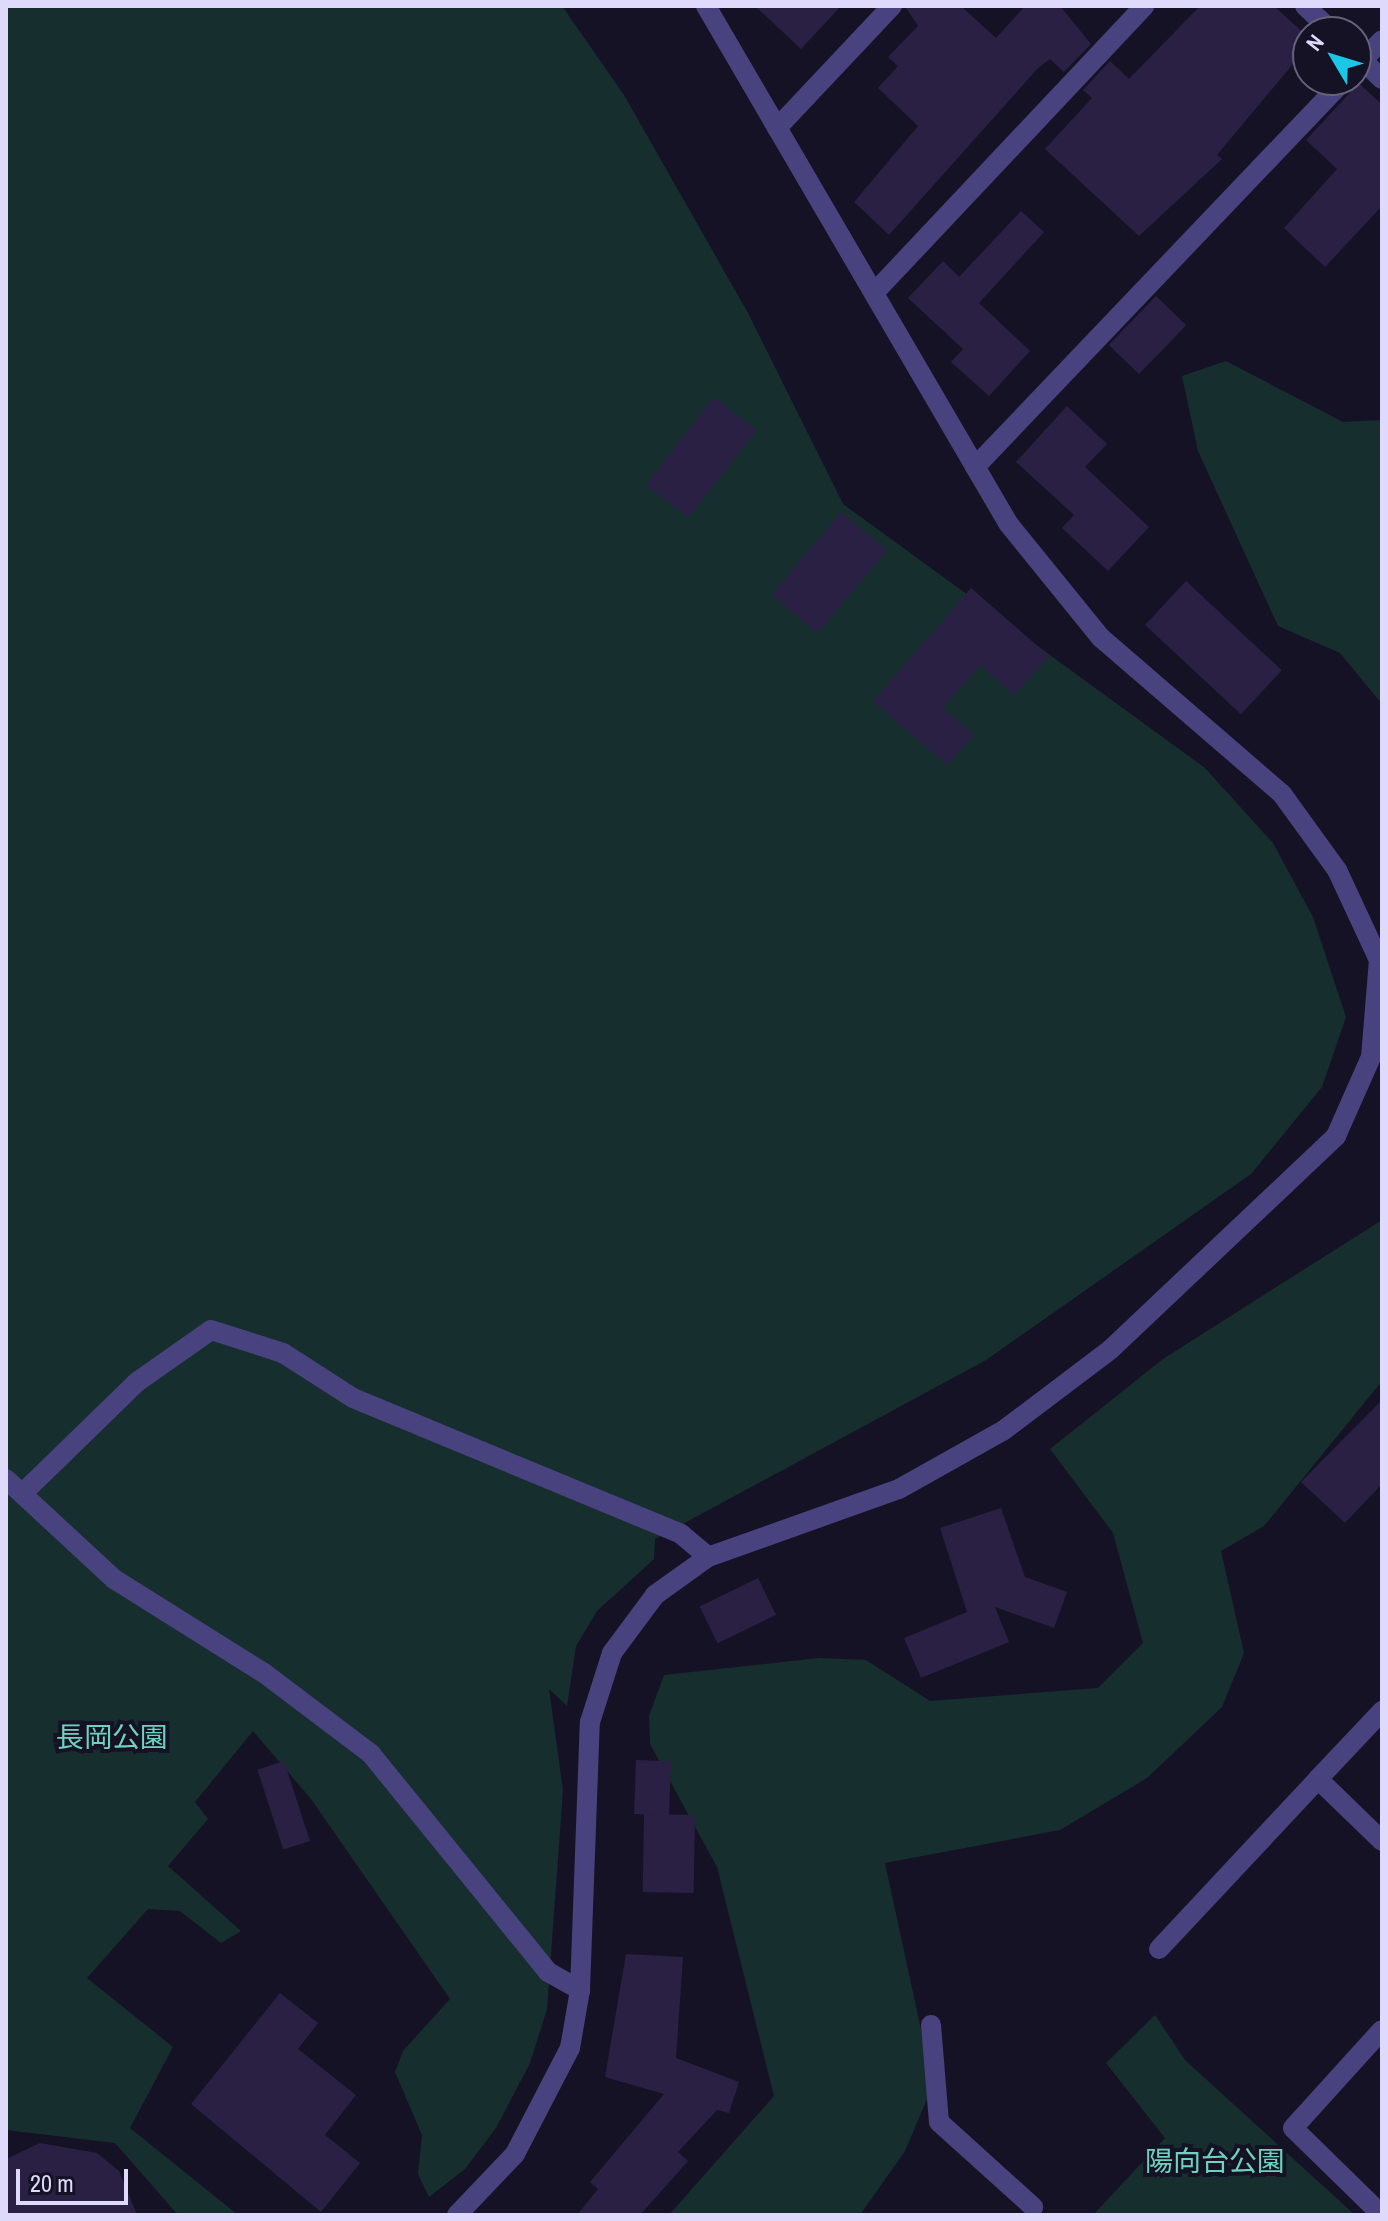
<!DOCTYPE html>
<meta charset="utf-8">
<style>
body{margin:0}
#map{position:relative;width:1388px;height:2221px;overflow:hidden;background:#161225;font-family:"Archivo Narrow","Noto Sans JP",sans-serif}
div>[style]{position:absolute}
.green>*{inset:0;background:#162e2e}
.building>*{inset:0;background:#292044;transform-origin:0 0}
.minor>*{height:20px;margin:-10px;padding:0 10px;transform-origin:10px;border-radius:10px;background:#48427f}
span{translate:-50% -50%;white-space:nowrap;text-align:center;line-height:1.15;-webkit-text-stroke:8px #161225;paint-order:stroke}
.park-label{font-size:28px;color:#6dd3bf}
.frame{position:absolute;inset:0;border:8px solid #dfdafb;pointer-events:none}
.north{position:absolute;left:1292px;top:16px;width:80px;height:80px;box-sizing:border-box;background:#161225;border:2px solid #66627b;border-radius:50%;rotate:308deg;font-size:22px;font-weight:700;line-height:32px;text-align:center;color:#dfdafb}
.north::after{content:'';display:block;margin:auto;width:28px;height:36px;background:#1bc7e6;clip-path:polygon(50% 0,100% 100%,50% 72%,0 100%)}
.scale{position:absolute;left:16px;top:2169px;width:112px;height:36px;box-sizing:border-box;border:4px solid #dfdafb;border-top:0;padding-left:10px;font-size:24px;line-height:28px;white-space:nowrap;color:#dfdafb;-webkit-text-stroke:6px #161225;paint-order:stroke}
</style>
<div id="map">
<div class="green">
<div style="clip-path:polygon(6px 6px,562px 6px,624px 95px,748px 313px,843px 504px,1205px 768px,1273px 843px,1313px 917px,1346px 1017px,1322px 1087px,1251px 1174px,986px 1360px,655px 1539px,654px 1559px,597px 1611px,576px 1646px,567px 1706px,549px 1689px,563px 1790px,547px 2009px,530px 2063px,496px 2128px,465px 2169px,429px 2197px,418px 2174px,422px 2135px,395px 2072px,403px 2051px,450px 1999px,311px 1799px,253px 1731px,195px 1802px,208px 1819px,168px 1866px,241px 1931px,221px 1943px,180px 1911px,148px 1909px,87px 1978px,173px 2047px,130px 2128px,238px 2215px,178px 2215px,115px 2143px,6px 2130px)"></div>
<div style="clip-path:polygon(1226px 361px,1343px 422px,1382px 420px,1382px 704px,1340px 653px,1278px 626px,1198px 451px,1182px 376px)"></div>
<div style="clip-path:polygon(1382px 1220px,1382px 1381px,1264px 1526px,1221px 1551px,1244px 1653px,1222px 1707px,1147px 1778px,1060px 1830px,885px 1863px,933px 2085px,905px 2151px,860px 2215px,669px 2215px,774px 2096px,717px 1867px,650px 1744px,649px 1716px,664px 1675px,819px 1658px,866px 1660px,930px 1701px,1098px 1688px,1143px 1643px,1113px 1533px,1050px 1449px,1163px 1359px)"></div>
<div style="clip-path:polygon(1155px 2015px,1185px 2060px,1355px 2215px,1093px 2215px,1165px 2138px,1106px 2063px)"></div>
</div>
<div class="building">
<div style="clip-path:polygon(755px 6px,841px 6px,801px 49px)"></div>
<div style="clip-path:polygon(905px 6px,961px 6px,996px 38px,1025px 6px,1060px 6px,1091px 44px,1064px 72px,1050px 59px,1038px 68px,889px 235px,854px 202px,918px 126px,878px 88px,898px 66px,888px 57px,918px 26px)"></div>
<div style="clip-path:polygon(1200px 6px,1274px 6px,1308px 37px,1308px 46px,1217px 155px,1222px 159px,1139px 236px,1045px 149px,1092px 98px,1083px 90px,1110px 61px,1129px 79px)"></div>
<div style="clip-path:polygon(1359px 83px,1382px 105px,1382px 206px,1325px 267px,1284px 228px,1337px 169px,1306px 140px)"></div>
<div style="clip-path:polygon(1021px 211px,1044px 232px,979px 303px,1030px 351px,989px 396px,951px 362px,963px 349px,908px 298px,943px 261px,959px 277px)"></div>
<div style="left:1156px;top:296px;width:42px;height:68px;rotate:44deg"></div>
<div style="left:714px;top:397px;width:54px;height:111px;rotate:38deg"></div>
<div style="clip-path:polygon(1067px 406px,1107px 444px,1085px 467px,1149px 527px,1108px 571px,1062px 528px,1074px 515px,1016px 462px)"></div>
<div style="left:841px;top:512px;width:60px;height:108px;rotate:40deg"></div>
<div style="left:1186px;top:581px;width:131px;height:60px;rotate:43deg"></div>
<div style="clip-path:polygon(971px 588px,1049px 656px,1014px 695px,980px 665px,943px 708px,974px 735px,947px 765px,873px 701px)"></div>
<div style="clip-path:polygon(1382px 1400px,1382px 1484px,1345px 1523px,1301px 1482px)"></div>
<div style="clip-path:polygon(1001px 1508px,1025px 1577px,1067px 1592px,1054px 1628px,995px 1607px,1009px 1642px,921px 1678px,904px 1638px,967px 1612px,940px 1528px)"></div>
<div style="left:758px;top:1578px;width:41px;height:65px;rotate:64deg"></div>
<div style="left:636px;top:1760px;width:35px;height:54px;rotate:2deg"></div>
<div style="left:284px;top:1761px;width:84px;height:28px;rotate:72deg"></div>
<div style="left:644px;top:1814px;width:51px;height:78px;rotate:1deg"></div>
<div style="clip-path:polygon(626px 1954px,683px 1957px,676px 2058px,739px 2082px,729px 2113px,717px 2110px,678px 2152px,688px 2161px,640px 2215px,577px 2215px,598px 2189px,590px 2182px,664px 2094px,605px 2077px)"></div>
<div style="clip-path:polygon(280px 1993px,318px 2023px,298px 2049px,356px 2095px,325px 2135px,360px 2163px,321px 2212px,191px 2104px)"></div>
<div style="clip-path:polygon(40px 2143px,97px 2153px,119px 2171px,137px 2215px,6px 2215px,6px 2159px)"></div>
</div>
<div class="minor">
<div style="left:1305px;top:6px;width:38px;rotate:43deg"></div>
<div style="left:1356px;top:54px;width:36px;rotate:44deg"></div>
<div style="left:1356px;top:67px;width:37px;rotate:-46deg"></div>
<div style="left:777px;top:128px;width:168px;rotate:-46.7deg"></div>
<div style="left:874px;top:293px;width:394px;rotate:-46.7deg"></div>
<div style="left:975px;top:467px;width:535px;rotate:-46.36deg"></div>
<div style="left:6px;top:1479px;width:147px;rotate:42.8deg"></div>
<div style="left:114px;top:1579px;width:177px;rotate:32.1deg"></div>
<div style="left:264px;top:1673px;width:134px;rotate:37.1deg"></div>
<div style="left:371px;top:1754px;width:281px;rotate:50.9deg"></div>
<div style="left:548px;top:1972px;width:37px;rotate:29deg"></div>
<div style="left:26px;top:1490px;width:155px;rotate:-44.2deg"></div>
<div style="left:137px;top:1382px;width:90px;rotate:-35.1deg"></div>
<div style="left:211px;top:1330px;width:76px;rotate:17.7deg"></div>
<div style="left:283px;top:1353px;width:83px;rotate:32.7deg"></div>
<div style="left:353px;top:1398px;width:355px;rotate:22.5deg"></div>
<div style="left:681px;top:1534px;width:35px;rotate:40deg"></div>
<div style="left:1382px;top:1711px;width:93px;rotate:133.3deg"></div>
<div style="left:1318px;top:1779px;width:89px;rotate:44.1deg"></div>
<div style="left:1159px;top:1949px;width:233px;rotate:-46.9deg"></div>
<div style="left:931px;top:2025px;width:97px;rotate:85.3deg"></div>
<div style="left:939px;top:2122px;width:127px;rotate:42.1deg"></div>
<div style="left:457px;top:2215px;width:84px;rotate:-46.4deg"></div>
<div style="left:515px;top:2154px;width:119px;rotate:-62.6deg"></div>
<div style="left:570px;top:2048px;width:59px;rotate:-80.2deg"></div>
<div style="left:580px;top:1990px;width:268px;rotate:-87.9deg"></div>
<div style="left:590px;top:1722px;width:72px;rotate:-72.3deg"></div>
<div style="left:612px;top:1653px;width:72px;rotate:-53.4deg"></div>
<div style="left:655px;top:1595px;width:65px;rotate:-35.6deg"></div>
<div style="left:708px;top:1557px;width:203px;rotate:-19.6deg"></div>
<div style="left:899px;top:1489px;width:120px;rotate:-29.3deg"></div>
<div style="left:1004px;top:1430px;width:134px;rotate:-37.1deg"></div>
<div style="left:1111px;top:1349px;width:310px;rotate:-43.4deg"></div>
<div style="left:1336px;top:1136px;width:86px;rotate:-66.1deg"></div>
<div style="left:1371px;top:1057px;width:97px;rotate:-85.3deg"></div>
<div style="left:1379px;top:960px;width:99px;rotate:-115deg"></div>
<div style="left:1337px;top:870px;width:94px;rotate:-125.9deg"></div>
<div style="left:1282px;top:794px;width:239px;rotate:-139.2deg"></div>
<div style="left:1101px;top:638px;width:148px;rotate:-129deg"></div>
<div style="left:1008px;top:523px;width:599px;rotate:-120.29deg"></div>
<div style="left:1382px;top:2215px;width:124px;rotate:-135.7deg"></div>
<div style="left:1293px;top:2128px;width:132px;rotate:-47.8deg"></div>
</div>
<div class="park-label">
<span style="left:112px;top:1737px">長岡公園</span>
<span style="left:1215px;top:2161px">陽向台公園</span>
</div>
<div class="frame"></div>
<div class="north">N</div>
<div class="scale">20 m</div>
</div>
